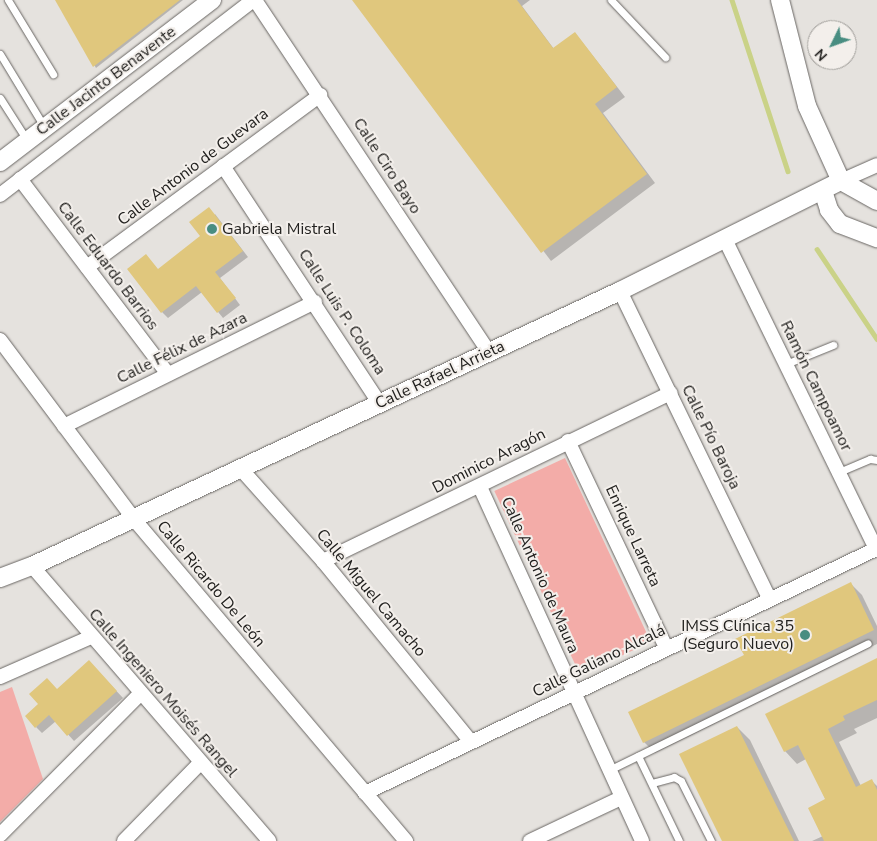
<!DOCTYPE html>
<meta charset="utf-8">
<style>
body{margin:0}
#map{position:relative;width:877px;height:841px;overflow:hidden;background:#e5e2de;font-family:"Nunito Sans",sans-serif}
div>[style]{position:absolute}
.green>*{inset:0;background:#f3aca8;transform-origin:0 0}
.shadow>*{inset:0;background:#0003}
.stream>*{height:4.5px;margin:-2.25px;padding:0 2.25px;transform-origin:2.25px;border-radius:2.25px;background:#cad287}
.building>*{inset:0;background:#e0c77d}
.roads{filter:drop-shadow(0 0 1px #696663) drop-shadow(0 0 1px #696663)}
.service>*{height:7px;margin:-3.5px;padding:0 3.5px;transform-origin:3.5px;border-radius:3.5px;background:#fff}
.minor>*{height:14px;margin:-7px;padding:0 7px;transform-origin:7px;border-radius:7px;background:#fff}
.tertiary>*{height:18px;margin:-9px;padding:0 9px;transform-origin:9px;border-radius:9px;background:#fff}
.dots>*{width:14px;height:14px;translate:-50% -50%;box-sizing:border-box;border:2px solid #f3efeb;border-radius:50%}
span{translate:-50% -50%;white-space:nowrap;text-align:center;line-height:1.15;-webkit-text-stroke:4px #f3efeb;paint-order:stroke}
.street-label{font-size:16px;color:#22211f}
.poi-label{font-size:16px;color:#22211f}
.left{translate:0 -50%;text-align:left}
.right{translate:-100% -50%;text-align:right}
.north{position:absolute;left:807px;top:20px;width:50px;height:50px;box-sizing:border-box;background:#f3efeb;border:1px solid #9f9d99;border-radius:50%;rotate:228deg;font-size:14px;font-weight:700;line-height:20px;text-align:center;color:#22211f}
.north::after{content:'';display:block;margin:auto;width:18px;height:22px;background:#488d81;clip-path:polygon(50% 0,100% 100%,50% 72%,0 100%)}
</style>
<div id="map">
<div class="green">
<div style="left:565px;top:458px;width:203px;height:78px;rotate:65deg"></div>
<div style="clip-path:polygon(12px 687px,43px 779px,0 822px,0 692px)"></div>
</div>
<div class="shadow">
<div style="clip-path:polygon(57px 0,183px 0,96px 68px)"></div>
<div style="clip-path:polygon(353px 0,530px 0,522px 6px,554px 49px,575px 33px,625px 97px,603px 113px,655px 183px,551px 261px)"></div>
<div style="clip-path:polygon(215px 214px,248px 257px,220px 278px,240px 305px,223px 318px,202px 292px,168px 318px,162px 312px,158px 270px,201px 237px)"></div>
<div style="clip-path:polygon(851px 584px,862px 595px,877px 626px,877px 644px,655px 753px,644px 742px,745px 656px)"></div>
<div style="clip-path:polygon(877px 661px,877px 718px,854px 729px,857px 733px,839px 742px,861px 786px,871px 780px,877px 786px,877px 841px,812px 841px,823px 836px,826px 800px,806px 759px,797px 764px,785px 751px)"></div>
<div style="clip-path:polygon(95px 668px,123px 698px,74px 741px,56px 721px,42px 733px,36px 727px,57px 690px)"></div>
<div style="clip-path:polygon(737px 727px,750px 740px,799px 841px,723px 841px)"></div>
</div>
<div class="stream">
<div style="left:732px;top:0;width:180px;rotate:71.9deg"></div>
<div style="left:817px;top:249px;width:108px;rotate:56.3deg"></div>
</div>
<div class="building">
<div style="clip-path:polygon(55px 0,180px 0,93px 67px)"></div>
<div style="clip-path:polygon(352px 0,517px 0,553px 48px,575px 32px,617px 87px,595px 104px,647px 174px,541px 253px)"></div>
<div style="clip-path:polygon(209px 207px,243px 251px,215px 272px,236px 298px,217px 313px,196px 286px,161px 313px,127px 269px,146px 254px,158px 269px,200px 236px,189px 222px)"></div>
<div style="clip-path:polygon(851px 582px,874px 630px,643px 743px,628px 712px,744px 655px,735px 639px)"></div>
<div style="clip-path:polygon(877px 658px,877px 700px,843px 716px,845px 720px,828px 729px,856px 787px,872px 779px,877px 790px,877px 841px,824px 841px,808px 808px,825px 799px,798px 745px,784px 752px,765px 714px)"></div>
<div style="clip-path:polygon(89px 660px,117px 691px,67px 736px,49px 715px,35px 728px,25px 716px,38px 704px,29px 694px,47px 678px,57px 689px)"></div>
<div style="clip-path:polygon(737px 726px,794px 841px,722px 841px,679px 754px)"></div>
</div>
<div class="roads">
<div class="service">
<div style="left:8px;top:0;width:87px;rotate:58.7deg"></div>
<div style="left:611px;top:0;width:79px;rotate:46.5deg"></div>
<div style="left:0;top:54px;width:87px;rotate:58.7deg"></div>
<div style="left:0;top:98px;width:50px;rotate:57.3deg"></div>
<div style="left:786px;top:364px;width:51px;rotate:-22deg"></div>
<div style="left:839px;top:472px;width:34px;rotate:-23deg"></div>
<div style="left:870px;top:459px;width:7px;rotate:8deg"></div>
<div style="left:638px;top:756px;width:94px;rotate:64.2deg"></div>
<div style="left:609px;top:770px;width:288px;rotate:-26.1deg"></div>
<div style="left:652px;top:783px;width:23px;rotate:-15deg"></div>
<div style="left:674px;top:777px;width:8px;rotate:30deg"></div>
<div style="left:681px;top:781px;width:67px;rotate:63.4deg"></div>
</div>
<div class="minor">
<div style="left:255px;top:0;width:423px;rotate:56.4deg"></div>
<div style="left:223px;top:166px;width:285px;rotate:56.6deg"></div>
<div style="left:20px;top:179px;width:245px;rotate:52.8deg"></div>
<div style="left:841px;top:181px;width:39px;rotate:-24deg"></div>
<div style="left:0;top:195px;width:319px;rotate:-37.6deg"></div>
<div style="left:87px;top:267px;width:290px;rotate:-36.4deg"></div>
<div style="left:620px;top:291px;width:341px;rotate:64.1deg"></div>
<div style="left:0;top:340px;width:222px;rotate:53.2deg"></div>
<div style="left:133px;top:518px;width:423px;rotate:49.8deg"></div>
<div style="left:64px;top:426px;width:280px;rotate:-26.3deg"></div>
<div style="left:568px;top:441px;width:228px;rotate:64.6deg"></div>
<div style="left:241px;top:469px;width:123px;rotate:48.3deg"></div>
<div style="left:323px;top:561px;width:234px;rotate:50.7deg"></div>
<div style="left:480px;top:487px;width:389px;rotate:65.4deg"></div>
<div style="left:323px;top:561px;width:386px;rotate:-25.8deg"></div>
<div style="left:32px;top:566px;width:363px;rotate:49.2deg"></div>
<div style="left:0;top:677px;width:99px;rotate:-23.7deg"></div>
<div style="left:365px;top:793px;width:566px;rotate:-25.52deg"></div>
<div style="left:876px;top:549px;width:345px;rotate:-116deg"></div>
<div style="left:0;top:835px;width:199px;rotate:-45.2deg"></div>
<div style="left:124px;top:841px;width:109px;rotate:-45.7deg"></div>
<div style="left:530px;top:841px;width:101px;rotate:-25.3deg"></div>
</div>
<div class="tertiary">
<div style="left:780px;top:0;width:109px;rotate:75.7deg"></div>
<div style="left:807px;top:106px;width:82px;rotate:65.6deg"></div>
<div style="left:841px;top:181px;width:41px;rotate:29.1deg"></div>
<div style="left:0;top:162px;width:267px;rotate:-37.4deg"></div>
<div style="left:823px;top:191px;width:20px;rotate:72deg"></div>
<div style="left:829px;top:210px;width:18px;rotate:52deg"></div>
<div style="left:840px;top:224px;width:40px;rotate:21deg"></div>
<div style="left:0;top:578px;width:34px;rotate:-21deg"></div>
<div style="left:32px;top:566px;width:649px;rotate:-25.06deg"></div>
<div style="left:620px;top:291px;width:247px;rotate:-26.5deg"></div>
</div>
</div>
<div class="dots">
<div style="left:212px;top:229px;background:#488d81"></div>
<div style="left:805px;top:635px;background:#488d81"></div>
</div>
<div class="street-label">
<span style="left:106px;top:81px;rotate:-37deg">Calle Jacinto Benavente</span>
<span style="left:387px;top:166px;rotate:57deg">Calle Ciro Bayo</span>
<span style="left:193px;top:167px;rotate:-37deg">Calle Antonio de Guevara</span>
<span style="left:108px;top:266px;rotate:53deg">Calle Eduardo Barrios</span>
<span style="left:342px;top:312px;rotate:57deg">Calle Luis P. Coloma</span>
<span style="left:182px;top:348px;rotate:-26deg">Calle Félix de Azara</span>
<span style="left:440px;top:375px;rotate:-25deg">Calle Rafael Arrieta</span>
<span style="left:816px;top:386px;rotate:64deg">Ramón Campoamor</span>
<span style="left:711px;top:437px;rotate:64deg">Calle Pío Baroja</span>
<span style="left:489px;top:461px;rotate:-27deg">Dominico Aragón</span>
<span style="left:633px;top:536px;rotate:65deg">Enrique Larreta</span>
<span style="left:540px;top:575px;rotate:66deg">Calle Antonio de Maura</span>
<span style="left:211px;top:584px;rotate:50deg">Calle Ricardo De León</span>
<span style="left:371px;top:593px;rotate:50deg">Calle Miguel Camacho</span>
<span style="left:599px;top:661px;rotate:-26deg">Calle Galiano Alcalá</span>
<span style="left:163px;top:693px;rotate:49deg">Calle Ingeniero Moisés Rangel</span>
</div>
<div class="poi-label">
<span class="left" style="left:222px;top:229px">Gabriela Mistral</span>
<span class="right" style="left:794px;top:635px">IMSS Clínica 35<br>(Seguro Nuevo)</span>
</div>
<div class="north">N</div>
</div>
